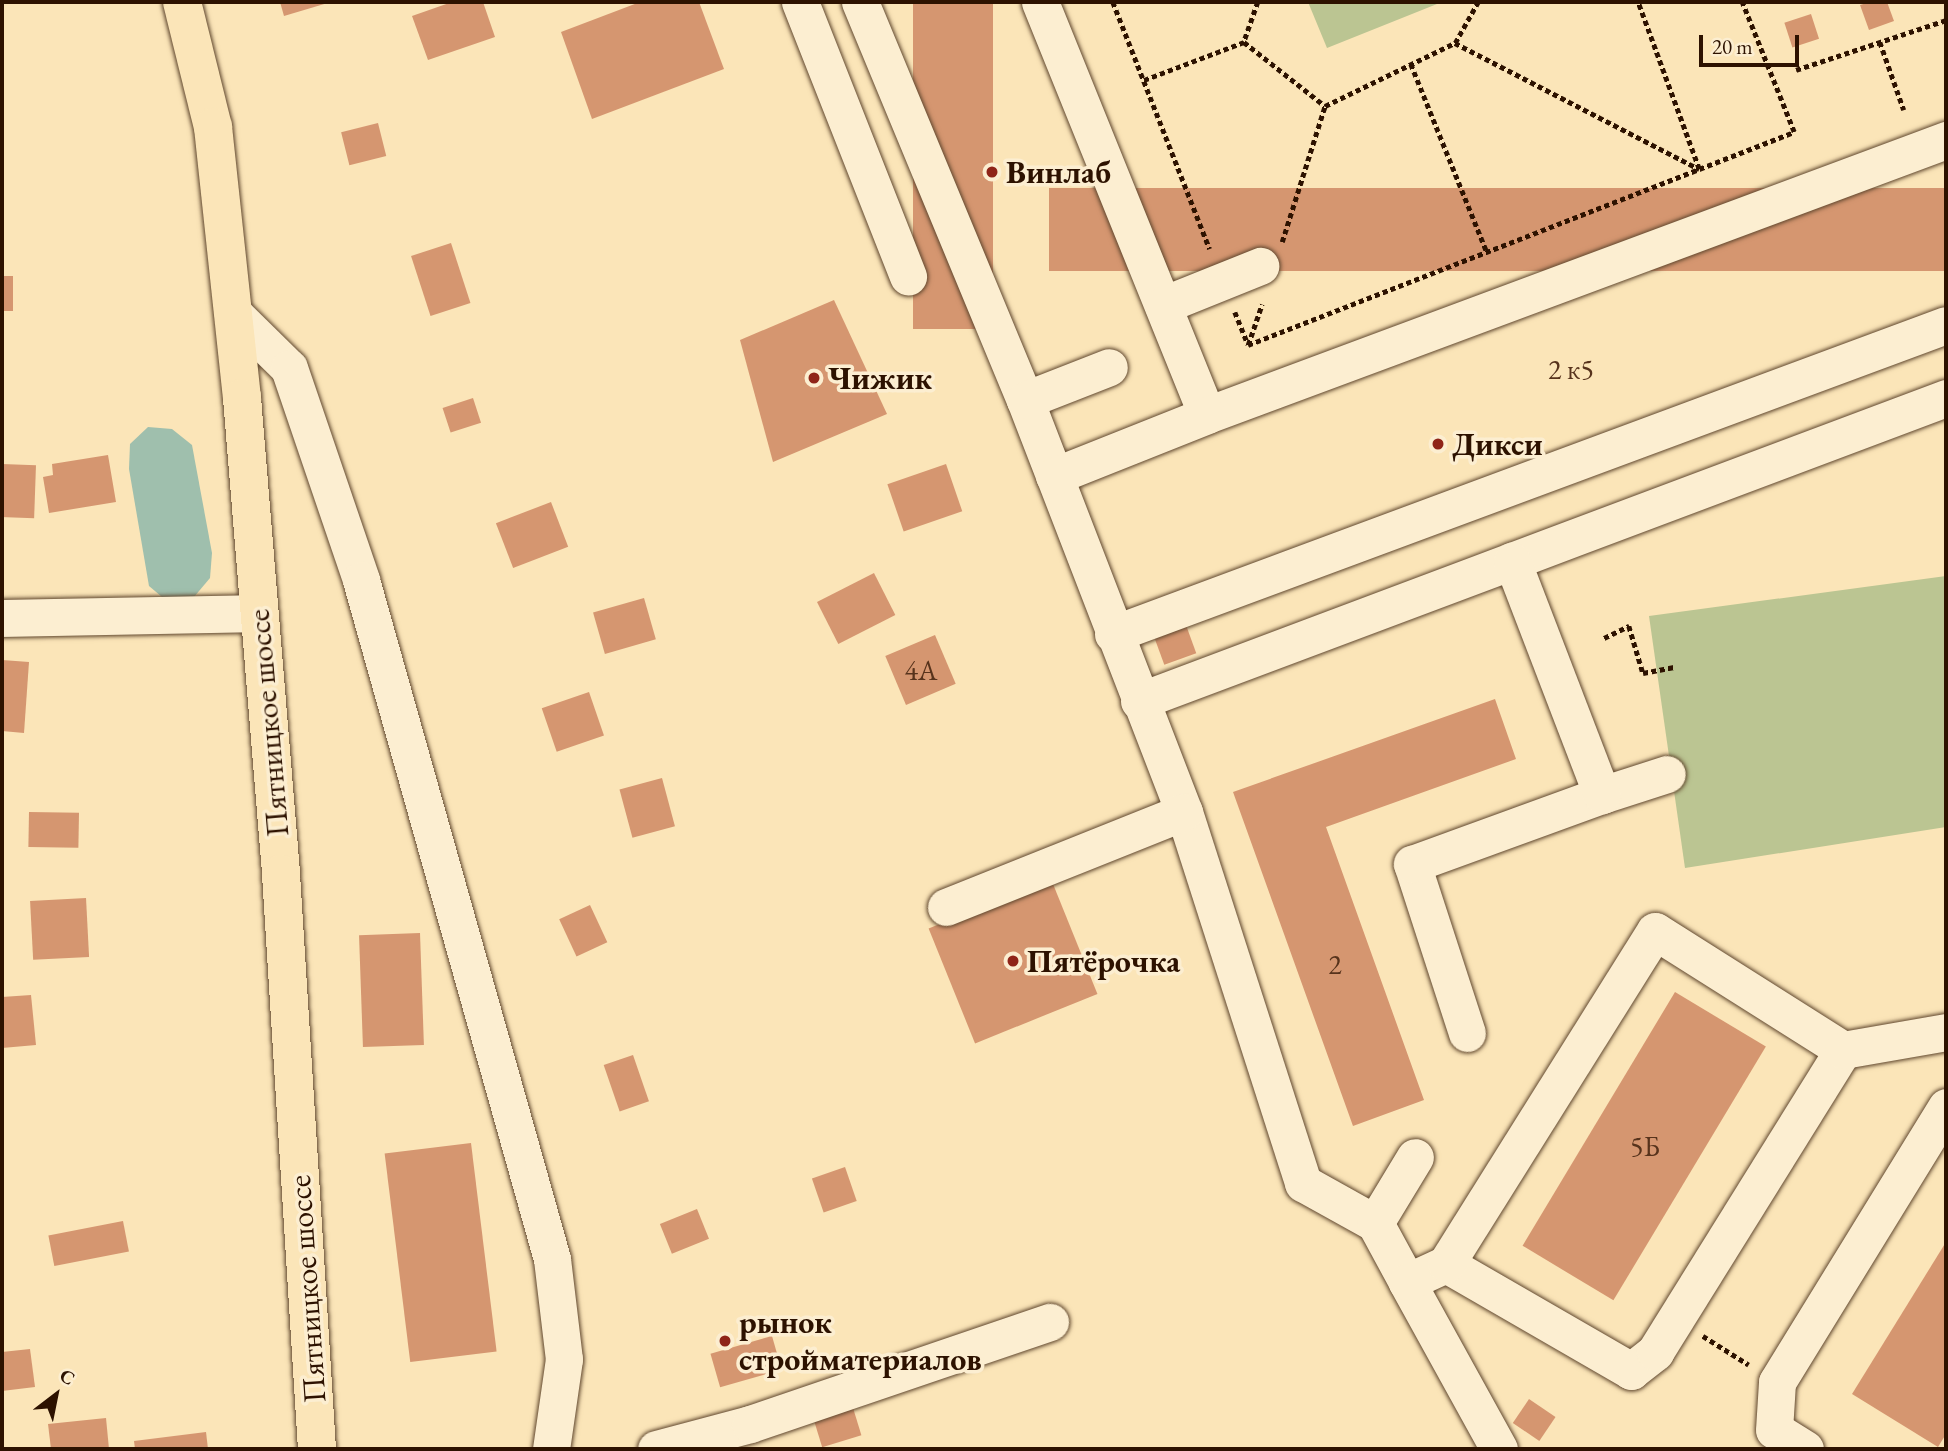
<!DOCTYPE html>
<meta charset="utf-8">
<style>
body{margin:0}
#map{position:relative;width:1948px;height:1451px;overflow:hidden;background:#fbe5b8;font-family:"EB Garamond",serif}
div>[style]{position:absolute}
.green>*{inset:0;background:#bbc592}
.water>*{inset:0;background:#9fbfad}
.building>*{inset:0;background:#d59670;transform-origin:0 0}
.path>*{height:4.5px;margin-top:-2.25px;transform-origin:0;background:repeating-linear-gradient(90deg,#2d1200 0 5px,transparent 0 8.5px)}
.roads{filter:drop-shadow(0 0 2px #60472e) drop-shadow(0 0 2px #60472e)}
.minor>*{height:37px;margin:-18.5px;padding:0 18.5px;transform-origin:18.5px;border-radius:18.5px;background:#fceed1}
.major>*{height:38px;margin:-19px;padding:0 19px;transform-origin:19px;border-radius:19px;background:#fbe5b8}
.dots>*{width:19px;height:19px;translate:-50% -50%;box-sizing:border-box;border:4px solid #fceed1;border-radius:50%}
span{translate:-50% -50%;white-space:nowrap;text-align:center;line-height:1.15;-webkit-text-stroke:7px #fceed1;paint-order:stroke}
.number-label{font-size:28px;color:#57331c}
.number-label span{-webkit-text-stroke-width:0}
.poi-label{font-size:32px;color:#2d1200;font-weight:700}
.left{translate:0 -50%;text-align:left}
.street-label{font-size:32px;color:#2d1200}
.frame{position:absolute;inset:0;border:4px solid #2d1200;pointer-events:none}
.north{position:absolute;left:21px;top:1360px;width:70px;height:70px;-webkit-text-stroke:5px #fceed1;paint-order:stroke;rotate:32deg;font-size:19px;font-weight:700;line-height:28px;text-align:center;color:#2d1200}
.north::after{content:'';display:block;margin:auto;width:24px;height:32px;background:#2d1200;clip-path:polygon(50% 0,100% 100%,50% 72%,0 100%)}
.scale{position:absolute;left:1699px;top:35px;width:100px;height:32px;box-sizing:border-box;border:4px solid #2d1200;border-top:0;padding-left:9px;font-size:21px;line-height:24px;white-space:nowrap;color:#2d1200;-webkit-text-stroke:5px #fceed1;paint-order:stroke}
</style>
<div id="map">
<div class="green">
<div style="clip-path:polygon(1308px 2px,1442px 2px,1327px 48px)"></div>
<div style="clip-path:polygon(1946px 576px,1946px 827px,1685px 868px,1649px 616px)"></div>
</div>
<div class="water">
<div style="clip-path:polygon(148px 427px,172px 429px,192px 445px,212px 553px,210px 578px,194px 597px,168px 602px,149px 586px,129px 469px,130px 444px)"></div>
</div>
<div class="building">
<div style="clip-path:polygon(280px 2px,331px 2px,284px 16px)"></div>
<div style="clip-path:polygon(452px 2px,483px 2px,495px 37px,428px 60px,412px 16px)"></div>
<div style="clip-path:polygon(640px 2px,699px 2px,724px 69px,592px 119px,561px 32px)"></div>
<div style="left:913px;top:2px;width:80px;height:327px"></div>
<div style="clip-path:polygon(1870px 2px,1887px 2px,1894px 21px,1869px 30px,1860px 5px)"></div>
<div style="left:1811px;top:14px;width:26px;height:28px;rotate:72deg"></div>
<div style="left:378px;top:123px;width:34px;height:38px;rotate:76deg"></div>
<div style="left:1946px;top:188px;width:83px;height:897px;rotate:90deg"></div>
<div style="left:451px;top:243px;width:63px;height:42px;rotate:72deg"></div>
<div style="left:2px;top:276px;width:11px;height:35px"></div>
<div style="clip-path:polygon(834px 300px,887px 414px,773px 462px,740px 340px)"></div>
<div style="left:473px;top:398px;width:26px;height:32px;rotate:72deg"></div>
<div style="clip-path:polygon(108px 455px,116px 502px,49px 513px,43px 477px,53px 475px,52px 464px)"></div>
<div style="left:2px;top:464px;width:34px;height:53px;rotate:2deg"></div>
<div style="left:946px;top:464px;width:50px;height:62px;rotate:71deg"></div>
<div style="left:551px;top:502px;width:48px;height:59px;rotate:69deg"></div>
<div style="left:874px;top:573px;width:47px;height:64px;rotate:63deg"></div>
<div style="left:644px;top:598px;width:43px;height:53px;rotate:74deg"></div>
<div style="left:1186px;top:625px;width:30px;height:34px;rotate:70deg"></div>
<div style="left:935px;top:635px;width:53px;height:54px;rotate:67deg"></div>
<div style="clip-path:polygon(2px 660px,29px 662px,24px 733px,2px 731px)"></div>
<div style="left:589px;top:692px;width:46px;height:50px;rotate:71deg"></div>
<div style="clip-path:polygon(1495px 699px,1516px 759px,1326px 827px,1424px 1100px,1353px 1126px,1233px 792px)"></div>
<div style="left:662px;top:778px;width:50px;height:44px;rotate:75deg"></div>
<div style="left:29px;top:812px;width:50px;height:35px;rotate:1deg"></div>
<div style="left:1051px;top:879px;width:124px;height:132px;rotate:68deg"></div>
<div style="left:86px;top:898px;width:59px;height:56px;rotate:87deg"></div>
<div style="left:590px;top:905px;width:41px;height:34px;rotate:65deg"></div>
<div style="left:420px;top:933px;width:112px;height:61px;rotate:88deg"></div>
<div style="left:1675px;top:992px;width:106px;height:296px;rotate:31deg"></div>
<div style="clip-path:polygon(31px 995px,36px 1045px,2px 1048px,2px 997px)"></div>
<div style="left:633px;top:1055px;width:49px;height:31px;rotate:71deg"></div>
<div style="left:471px;top:1143px;width:210px;height:87px;rotate:83deg"></div>
<div style="left:845px;top:1167px;width:36px;height:35px;rotate:71deg"></div>
<div style="left:697px;top:1209px;width:32px;height:40px;rotate:68deg"></div>
<div style="left:123px;top:1221px;width:31px;height:76px;rotate:79deg"></div>
<div style="clip-path:polygon(1946px 1242px,1946px 1434px,1938px 1447px,1852px 1394px)"></div>
<div style="left:772px;top:1336px;width:35px;height:64px;rotate:74deg"></div>
<div style="clip-path:polygon(30px 1349px,35px 1387px,2px 1391px,2px 1352px)"></div>
<div style="left:850px;top:1398px;width:39px;height:41px;rotate:73deg"></div>
<div style="left:1529px;top:1399px;width:32px;height:29px;rotate:34deg"></div>
<div style="clip-path:polygon(106px 1418px,109px 1449px,51px 1449px,48px 1424px)"></div>
<div style="clip-path:polygon(206px 1432px,208px 1449px,135px 1449px,134px 1441px)"></div>
</div>
<div class="path">
<div style="left:1113px;top:2px;width:265px;rotate:68.6deg"></div>
<div style="left:1258px;top:2px;width:42px;rotate:109.3deg"></div>
<div style="left:1244px;top:42px;width:103px;rotate:38.3deg"></div>
<div style="left:1325px;top:106px;width:144px;rotate:-25.9deg"></div>
<div style="left:1455px;top:43px;width:47px;rotate:-60.7deg"></div>
<div style="left:1880px;top:42px;width:72px;rotate:70.6deg"></div>
<div style="left:1455px;top:43px;width:275px;rotate:27.3deg"></div>
<div style="left:1699px;top:169px;width:178px;rotate:-110.1deg"></div>
<div style="left:1411px;top:64px;width:203px;rotate:68deg"></div>
<div style="left:1796px;top:70px;width:158px;rotate:-18.4deg"></div>
<div style="left:1144px;top:80px;width:107px;rotate:-20.8deg"></div>
<div style="left:1282px;top:242px;width:143px;rotate:-72.5deg"></div>
<div style="left:1235px;top:312px;width:35px;rotate:68deg"></div>
<div style="left:1248px;top:345px;width:586px;rotate:-21.31deg"></div>
<div style="left:1794px;top:132px;width:140px;rotate:-111.8deg"></div>
<div style="left:1248px;top:345px;width:43px;rotate:-71.1deg"></div>
<div style="left:1604px;top:638px;width:28px;rotate:-26deg"></div>
<div style="left:1629px;top:626px;width:49px;rotate:73.4deg"></div>
<div style="left:1643px;top:673px;width:33px;rotate:-11deg"></div>
<div style="left:1703px;top:1336px;width:54px;rotate:32.2deg"></div>
</div>
<div class="roads">
<div class="minor">
<div style="left:800px;top:2px;width:295px;rotate:68.5deg"></div>
<div style="left:860px;top:2px;width:431px;rotate:67.5deg"></div>
<div style="left:1025px;top:400px;width:442px;rotate:68.9deg"></div>
<div style="left:1184px;top:812px;width:390px;rotate:72.2deg"></div>
<div style="left:1303px;top:1183px;width:82px;rotate:29.1deg"></div>
<div style="left:1375px;top:1223px;width:67px;rotate:61.5deg"></div>
<div style="left:1040px;top:2px;width:445px;rotate:68deg"></div>
<div style="left:1207px;top:415px;width:789px;rotate:-20.41deg"></div>
<div style="left:1163px;top:305px;width:105px;rotate:-21.9deg"></div>
<div style="left:233px;top:313px;width:78px;rotate:44.5deg"></div>
<div style="left:289px;top:368px;width:224px;rotate:71.2deg"></div>
<div style="left:361px;top:580px;width:705px;rotate:74.29deg"></div>
<div style="left:552px;top:1259px;width:101px;rotate:83.2deg"></div>
<div style="left:564px;top:1359px;width:91px;rotate:98.2deg"></div>
<div style="left:1025px;top:400px;width:90px;rotate:-21.4deg"></div>
<div style="left:1054px;top:476px;width:165px;rotate:-21.7deg"></div>
<div style="left:2px;top:618px;width:256px;rotate:-1.1deg"></div>
<div style="left:1113px;top:634px;width:888px;rotate:-20.35deg"></div>
<div style="left:1139px;top:701px;width:862px;rotate:-20.58deg"></div>
<div style="left:1602px;top:795px;width:68px;rotate:-17.9deg"></div>
<div style="left:946px;top:907px;width:256px;rotate:-21.8deg"></div>
<div style="left:1467px;top:1033px;width:178px;rotate:-108deg"></div>
<div style="left:1412px;top:864px;width:202px;rotate:-20deg"></div>
<div style="left:1602px;top:795px;width:251px;rotate:-111deg"></div>
<div style="left:1375px;top:1223px;width:77px;rotate:-58.8deg"></div>
<div style="left:1446px;top:1264px;width:214px;rotate:30deg"></div>
<div style="left:1631px;top:1371px;width:31px;rotate:-38deg"></div>
<div style="left:1655px;top:1352px;width:356px;rotate:-58.1deg"></div>
<div style="left:656px;top:1449px;width:97px;rotate:-14.9deg"></div>
<div style="left:750px;top:1424px;width:317px;rotate:-18.8deg"></div>
<div style="left:1499px;top:1449px;width:191px;rotate:-118.9deg"></div>
<div style="left:1407px;top:1282px;width:43px;rotate:-24.8deg"></div>
<div style="left:1446px;top:1264px;width:393px;rotate:-57.9deg"></div>
<div style="left:1655px;top:931px;width:222px;rotate:32.3deg"></div>
<div style="left:1843px;top:1050px;width:105px;rotate:-9.9deg"></div>
<div style="left:1805px;top:1449px;width:36px;rotate:-148deg"></div>
<div style="left:1774px;top:1430px;width:48px;rotate:-86.4deg"></div>
<div style="left:1777px;top:1382px;width:323px;rotate:-58.4deg"></div>
</div>
<div class="major">
<div style="left:182px;top:2px;width:129px;rotate:76.1deg"></div>
<div style="left:213px;top:127px;width:273px;rotate:83.9deg"></div>
<div style="left:242px;top:398px;width:478px;rotate:85.3deg"></div>
<div style="left:281px;top:874px;width:576px;rotate:86.42deg"></div>
</div>
</div>
<div class="dots">
<div style="left:992px;top:172px;background:#8f2418"></div>
<div style="left:814px;top:378px;background:#8f2418"></div>
<div style="left:1438px;top:444px;background:#8f2418"></div>
<div style="left:1013px;top:961px;background:#8f2418"></div>
<div style="left:725px;top:1341px;background:#8f2418"></div>
</div>
<div class="number-label">
<span style="left:1571px;top:369px">2 к5</span>
<span style="left:921px;top:670px">4А</span>
<span style="left:1335px;top:964px">2</span>
<span style="left:1645px;top:1146px">5Б</span>
</div>
<div class="poi-label">
<span class="left" style="left:1006px;top:172px">Винлаб</span>
<span class="left" style="left:828px;top:378px">Чижик</span>
<span class="left" style="left:1452px;top:444px">Дикси</span>
<span class="left" style="left:1027px;top:961px">Пятёрочка</span>
<span class="left" style="left:739px;top:1341px">рынок<br>стройматериалов</span>
</div>
<div class="street-label">
<span style="left:268px;top:723px;rotate:-95deg">Пятницкое шоссе</span>
<span style="left:307px;top:1289px;rotate:-94deg">Пятницкое шоссе</span>
</div>
<div class="frame"></div>
<div class="north">С</div>
<div class="scale">20 m</div>
</div>
